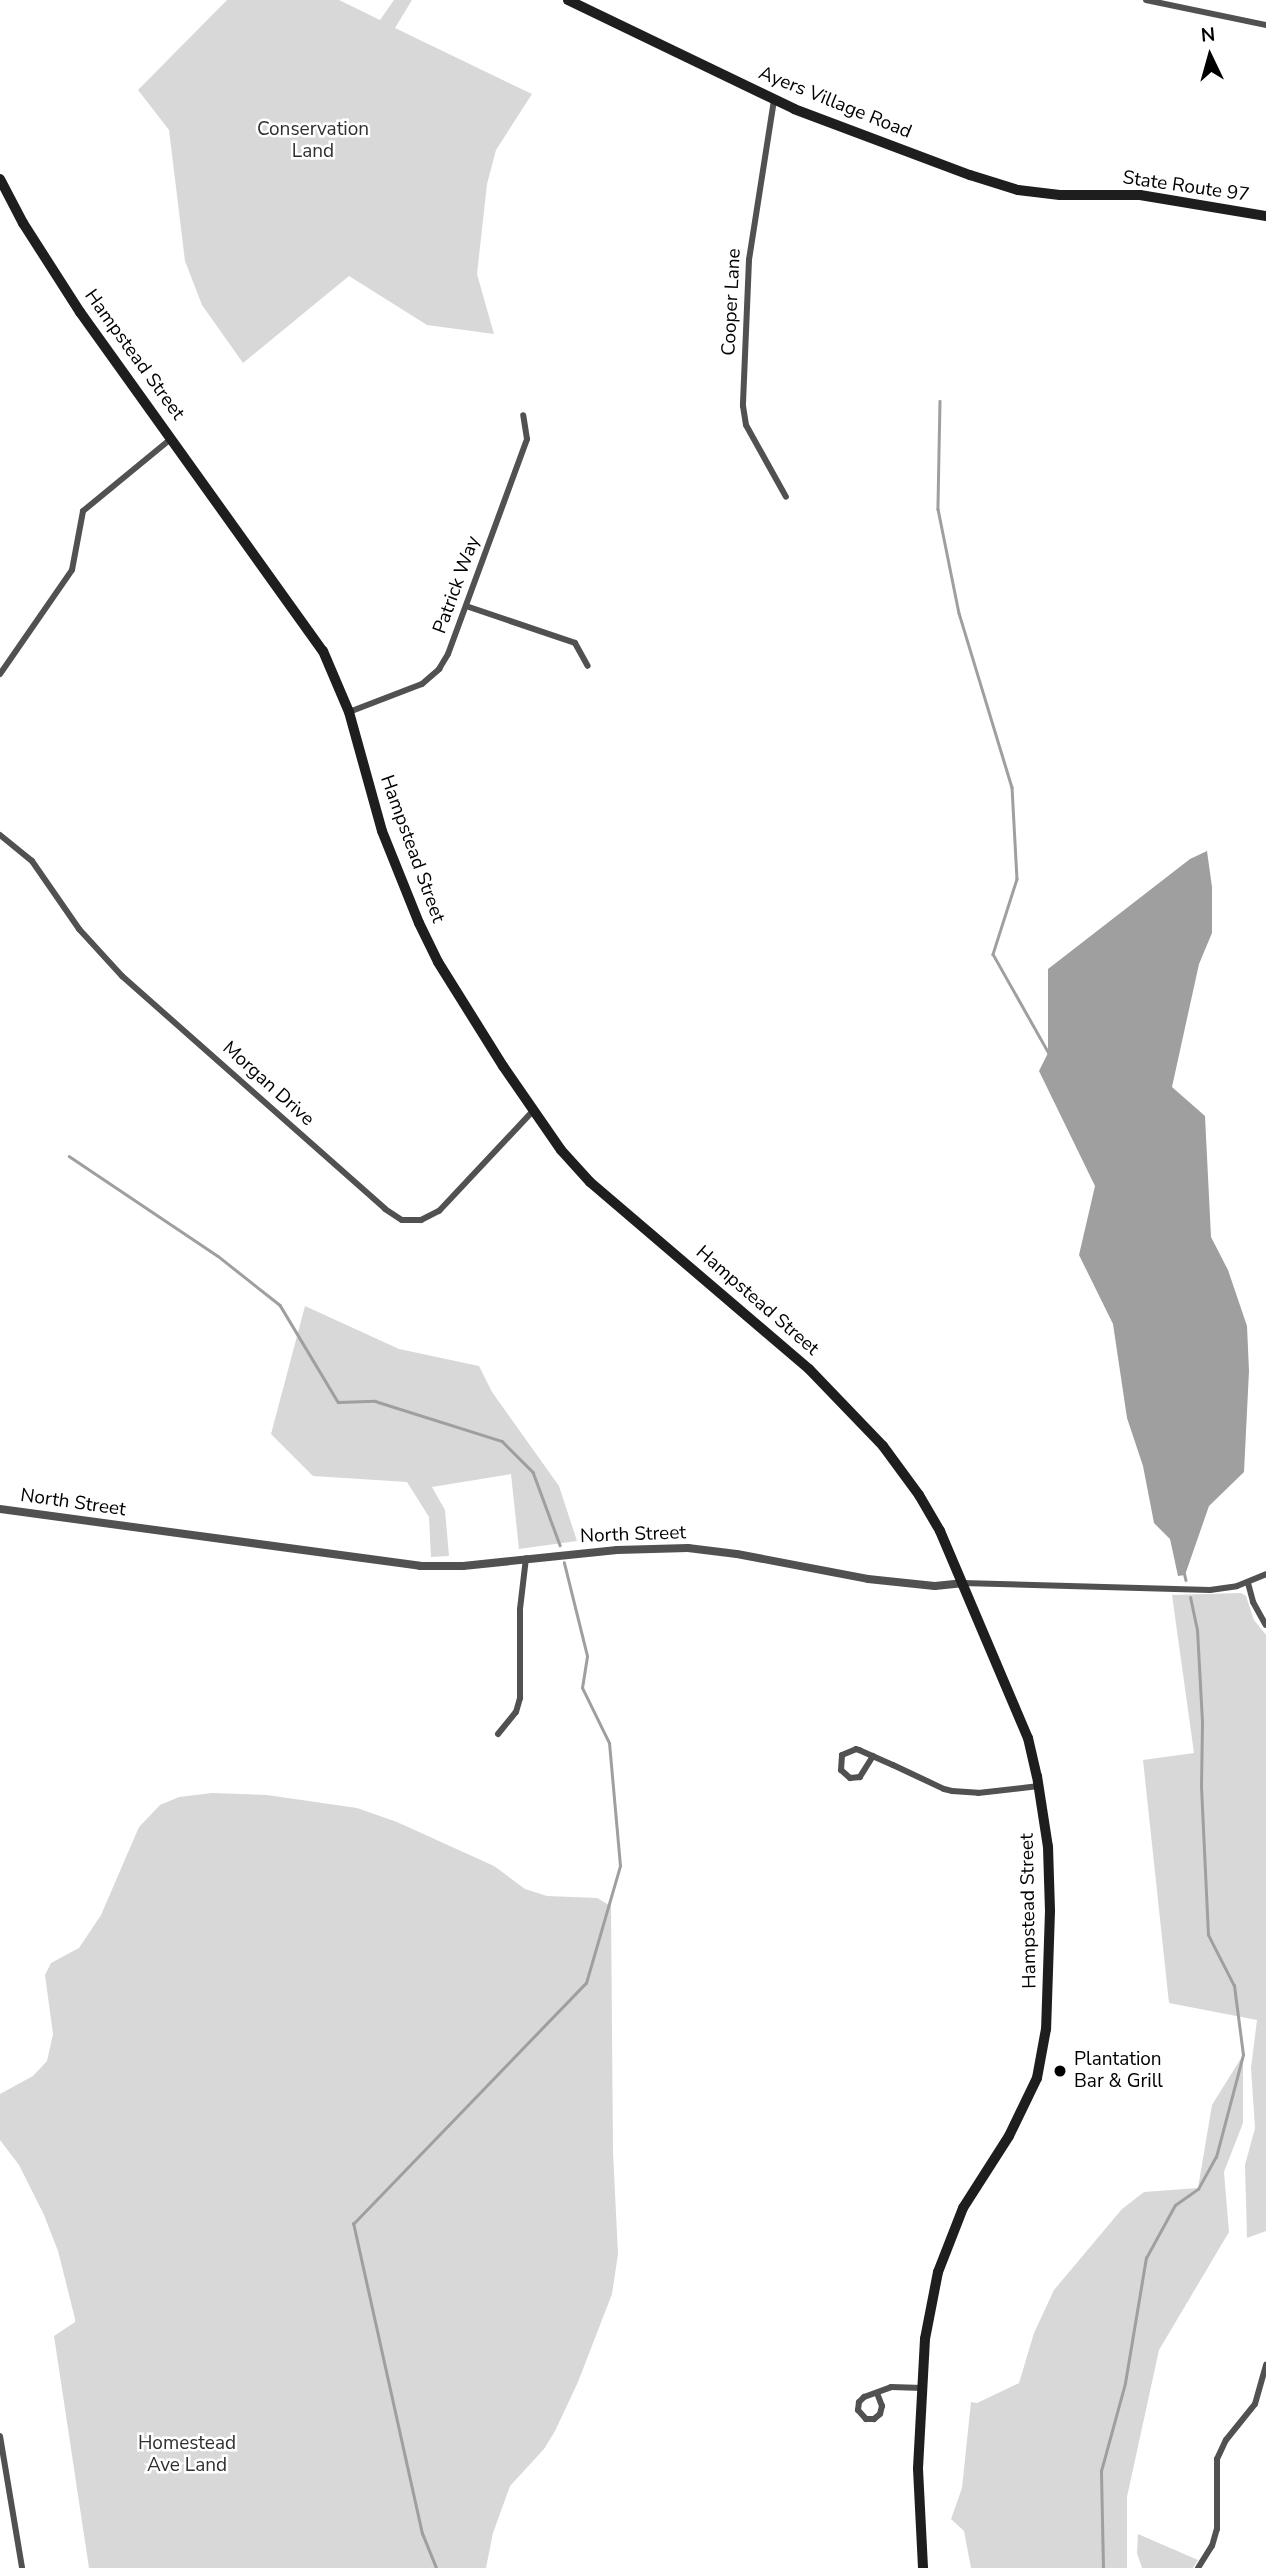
<!DOCTYPE html>
<style>
body{margin:0}
#map{position:relative;width:1266px;height:2568px;overflow:hidden;background:#fff;font-family:"Nunito Sans",sans-serif}
div>[style]{position:absolute}
.green>*{inset:0;background:#d8d8d8}
.water>*{inset:0;background:#9f9f9f}
.stream>*{height:2.5px;margin:-1.25px;padding:0 1.25px;transform-origin:1.25px;border-radius:1.25px;background:#9f9f9f}
.minor>*{height:6px;margin:-3px;padding:0 3px;transform-origin:3px;border-radius:3px;background:#515151}
.tertiary>*{height:8px;margin:-4px;padding:0 4px;transform-origin:4px;border-radius:4px;background:#515151}
.secondary>*{height:10px;margin:-5px;padding:0 5px;transform-origin:5px;border-radius:5px;background:#1e1e1e}
.dots>*{width:19px;height:19px;translate:-50% -50%;box-sizing:border-box;border:4px solid #fff;border-radius:50%}
span{translate:-50% -50%;white-space:nowrap;text-align:center;line-height:1.15;-webkit-text-stroke:5px #fff;paint-order:stroke}
.street-label{font-size:19px;color:#000}
.park-label{font-size:19px;color:#2f2f2f}
.poi-label{font-size:19px;color:#000}
.left{translate:0 -50%;text-align:left}
.north{position:absolute;left:1175px;top:21px;width:70px;height:70px;-webkit-text-stroke:5px #fff;paint-order:stroke;rotate:355deg;font-size:19px;font-weight:700;line-height:28px;text-align:center;color:#000}
.north::after{content:'';display:block;margin:auto;width:24px;height:32px;background:#000;clip-path:polygon(50% 0,100% 100%,50% 72%,0 100%)}
</style>
<div id="map">
<div class="green">
<div style="clip-path:polygon(227px 0,339px 0,380px 20px,394px 0,412px 0,395px 28px,532px 94px,496px 150px,487px 184px,477px 274px,494px 334px,427px 325px,349px 276px,243px 363px,202px 305px,185px 261px,169px 130px,138px 90px)"></div>
<div style="clip-path:polygon(305px 1306px,399px 1349px,479px 1366px,492px 1392px,559px 1486px,577px 1541px,519px 1549px,511px 1474px,432px 1487px,445px 1510px,449px 1556px,431px 1557px,429px 1517px,407px 1482px,313px 1476px,271px 1434px)"></div>
<div style="clip-path:polygon(1241px 1593px,1246px 1596px,1254px 1620px,1266px 1635px,1266px 2231px,1247px 2238px,1245px 2165px,1255px 2128px,1251px 2068px,1257px 2020px,1169px 2003px,1143px 1760px,1194px 1753px,1172px 1595px)"></div>
<div style="clip-path:polygon(212px 1793px,267px 1795px,357px 1808px,397px 1822px,494px 1866px,525px 1889px,547px 1896px,597px 1898px,611px 1906px,613px 2152px,618px 2254px,612px 2294px,578px 2382px,555px 2431px,544px 2449px,510px 2486px,493px 2533px,486px 2568px,89px 2568px,54px 2336px,75px 2322px,75px 2319px,58px 2251px,44px 2215px,19px 2165px,0 2140px,0 2094px,33px 2076px,47px 2061px,53px 2034px,45px 1975px,51px 1963px,79px 1948px,101px 1915px,139px 1827px,160px 1805px,179px 1797px)"></div>
<div style="clip-path:polygon(1243px 2055px,1243px 2123px,1224px 2172px,1229px 2232px,1159px 2350px,1127px 2497px,1127px 2568px,971px 2568px,964px 2531px,951px 2519px,962px 2488px,971px 2402px,977px 2403px,1019px 2383px,1034px 2333px,1054px 2290px,1122px 2209px,1144px 2192px,1198px 2188px,1212px 2105px)"></div>
<div style="clip-path:polygon(1138px 2534px,1198px 2560px,1193px 2568px,1142px 2568px,1137px 2553px)"></div>
</div>
<div class="water">
<div style="clip-path:polygon(1207px 851px,1212px 887px,1212px 933px,1199px 964px,1172px 1087px,1205px 1116px,1211px 1237px,1228px 1270px,1247px 1326px,1249px 1371px,1244px 1472px,1209px 1506px,1185px 1575px,1178px 1576px,1170px 1539px,1154px 1523px,1143px 1466px,1127px 1418px,1113px 1324px,1079px 1255px,1095px 1186px,1039px 1071px,1048px 1053px,1048px 969px,1190px 859px)"></div>
</div>
<div class="stream">
<div style="left:940px;top:401px;width:108px;rotate:91.1deg"></div>
<div style="left:938px;top:509px;width:106px;rotate:78.6deg"></div>
<div style="left:959px;top:613px;width:182px;rotate:73.1deg"></div>
<div style="left:1012px;top:787px;width:92px;rotate:86.9deg"></div>
<div style="left:1017px;top:879px;width:79px;rotate:107.7deg"></div>
<div style="left:993px;top:954px;width:116px;rotate:60.6deg"></div>
<div style="left:69px;top:1156px;width:179px;rotate:33.9deg"></div>
<div style="left:218px;top:1256px;width:79px;rotate:38.3deg"></div>
<div style="left:280px;top:1305px;width:113px;rotate:59.1deg"></div>
<div style="left:338px;top:1402px;width:37px;rotate:-2deg"></div>
<div style="left:375px;top:1401px;width:133px;rotate:17.5deg"></div>
<div style="left:502px;top:1441px;width:44px;rotate:45deg"></div>
<div style="left:533px;top:1472px;width:78px;rotate:69.7deg"></div>
<div style="left:1184px;top:1572px;width:8px;rotate:76deg"></div>
<div style="left:436px;top:2568px;width:37px;rotate:-112deg"></div>
<div style="left:422px;top:2534px;width:318px;rotate:-102.5deg"></div>
<div style="left:353px;top:2224px;width:335px;rotate:-46deg"></div>
<div style="left:586px;top:1983px;width:122px;rotate:-73.8deg"></div>
<div style="left:620px;top:1866px;width:123px;rotate:-95.1deg"></div>
<div style="left:609px;top:1743px;width:61px;rotate:-116.1deg"></div>
<div style="left:582px;top:1688px;width:32px;rotate:-81deg"></div>
<div style="left:587px;top:1656px;width:96px;rotate:-103.9deg"></div>
<div style="left:1103px;top:2568px;width:97px;rotate:-91.2deg"></div>
<div style="left:1101px;top:2471px;width:91px;rotate:-74.7deg"></div>
<div style="left:1125px;top:2383px;width:127px;rotate:-80.5deg"></div>
<div style="left:1146px;top:2258px;width:60px;rotate:-61.3deg"></div>
<div style="left:1175px;top:2205px;width:28px;rotate:-35deg"></div>
<div style="left:1198px;top:2189px;width:37px;rotate:-61deg"></div>
<div style="left:1216px;top:2157px;width:106px;rotate:-75.2deg"></div>
<div style="left:1243px;top:2055px;width:70px;rotate:-97.4deg"></div>
<div style="left:1234px;top:1986px;width:57px;rotate:-117deg"></div>
<div style="left:1208px;top:1935px;width:148px;rotate:-92.7deg"></div>
<div style="left:1201px;top:1787px;width:65px;rotate:-89.1deg"></div>
<div style="left:1202px;top:1722px;width:92px;rotate:-93.1deg"></div>
<div style="left:1197px;top:1630px;width:33px;rotate:-102deg"></div>
</div>
<div class="minor">
<div style="left:1146px;top:0;width:123px;rotate:11.8deg"></div>
<div style="left:774px;top:100px;width:162px;rotate:98.9deg"></div>
<div style="left:749px;top:260px;width:146px;rotate:92.4deg"></div>
<div style="left:743px;top:406px;width:19px;rotate:81deg"></div>
<div style="left:746px;top:425px;width:82px;rotate:60.9deg"></div>
<div style="left:466px;top:606px;width:115px;rotate:18.7deg"></div>
<div style="left:575px;top:643px;width:26px;rotate:61deg"></div>
<div style="left:0;top:674px;width:126px;rotate:-55.3deg"></div>
<div style="left:72px;top:570px;width:60px;rotate:-79.4deg"></div>
<div style="left:83px;top:511px;width:115px;rotate:-39.4deg"></div>
<div style="left:349px;top:712px;width:78px;rotate:-21deg"></div>
<div style="left:422px;top:684px;width:23px;rotate:-41deg"></div>
<div style="left:439px;top:669px;width:17px;rotate:-59deg"></div>
<div style="left:448px;top:654px;width:229px;rotate:-69.8deg"></div>
<div style="left:527px;top:439px;width:24px;rotate:-99deg"></div>
<div style="left:0;top:835px;width:41px;rotate:39.1deg"></div>
<div style="left:32px;top:861px;width:83px;rotate:55.3deg"></div>
<div style="left:79px;top:929px;width:64px;rotate:47.5deg"></div>
<div style="left:122px;top:976px;width:351px;rotate:41.5deg"></div>
<div style="left:385px;top:1209px;width:20px;rotate:33deg"></div>
<div style="left:402px;top:1220px;width:19px"></div>
<div style="left:421px;top:1220px;width:20px;rotate:-27deg"></div>
<div style="left:439px;top:1211px;width:139px;rotate:-46.8deg"></div>
<div style="left:962px;top:1583px;width:248px;rotate:1.6deg"></div>
<div style="left:1210px;top:1590px;width:27px;rotate:-8deg"></div>
<div style="left:1237px;top:1586px;width:31px;rotate:-22deg"></div>
<div style="left:1248px;top:1583px;width:20px;rotate:75deg"></div>
<div style="left:1253px;top:1602px;width:26px;rotate:61deg"></div>
<div style="left:498px;top:1734px;width:28px;rotate:-51deg"></div>
<div style="left:516px;top:1712px;width:15px;rotate:-74deg"></div>
<div style="left:520px;top:1698px;width:89px;rotate:-90deg"></div>
<div style="left:520px;top:1609px;width:51px;rotate:-83.3deg"></div>
<div style="left:873px;top:1756px;width:25px;rotate:122deg"></div>
<div style="left:860px;top:1777px;width:10px;rotate:174deg"></div>
<div style="left:850px;top:1778px;width:12px;rotate:-138deg"></div>
<div style="left:841px;top:1770px;width:15px;rotate:-86deg"></div>
<div style="left:842px;top:1755px;width:15px;rotate:-23deg"></div>
<div style="left:856px;top:1749px;width:3px;rotate:18deg"></div>
<div style="left:859px;top:1750px;width:37px;rotate:24deg"></div>
<div style="left:893px;top:1765px;width:56px;rotate:25.2deg"></div>
<div style="left:944px;top:1789px;width:8px;rotate:14deg"></div>
<div style="left:952px;top:1791px;width:26px;rotate:4deg"></div>
<div style="left:978px;top:1793px;width:61px;rotate:-6.5deg"></div>
<div style="left:877px;top:2393px;width:14px;rotate:69deg"></div>
<div style="left:882px;top:2406px;width:8px;rotate:104deg"></div>
<div style="left:880px;top:2414px;width:8px;rotate:140deg"></div>
<div style="left:874px;top:2419px;width:8px;rotate:180deg"></div>
<div style="left:866px;top:2419px;width:12px;rotate:-132deg"></div>
<div style="left:858px;top:2410px;width:8px;rotate:-83deg"></div>
<div style="left:859px;top:2402px;width:7px;rotate:-45deg"></div>
<div style="left:864px;top:2397px;width:29px;rotate:-20deg"></div>
<div style="left:891px;top:2387px;width:32px;rotate:2deg"></div>
<div style="left:0;top:2436px;width:134px;rotate:80.5deg"></div>
<div style="left:1198px;top:2568px;width:26px;rotate:-58deg"></div>
<div style="left:1212px;top:2546px;width:18px;rotate:-74deg"></div>
<div style="left:1217px;top:2529px;width:70px;rotate:-90deg"></div>
<div style="left:1217px;top:2459px;width:21px;rotate:-65deg"></div>
<div style="left:1226px;top:2440px;width:46px;rotate:-51.1deg"></div>
<div style="left:1255px;top:2404px;width:41px;rotate:-74.2deg"></div>
</div>
<div class="tertiary">
<div style="left:0;top:1509px;width:424px;rotate:7.7deg"></div>
<div style="left:420px;top:1566px;width:43px"></div>
<div style="left:463px;top:1566px;width:155px;rotate:-5.9deg"></div>
<div style="left:617px;top:1550px;width:71px;rotate:-1.6deg"></div>
<div style="left:688px;top:1548px;width:49px;rotate:7deg"></div>
<div style="left:737px;top:1554px;width:133px;rotate:10.8deg"></div>
<div style="left:868px;top:1579px;width:67px;rotate:6deg"></div>
<div style="left:935px;top:1586px;width:27px;rotate:-6deg"></div>
</div>
<div class="secondary">
<div style="left:568px;top:0;width:251px;rotate:25.7deg"></div>
<div style="left:794px;top:109px;width:188px;rotate:20.6deg"></div>
<div style="left:970px;top:175px;width:50px;rotate:17.4deg"></div>
<div style="left:1018px;top:190px;width:42px;rotate:6.8deg"></div>
<div style="left:1060px;top:195px;width:80px"></div>
<div style="left:1140px;top:195px;width:128px;rotate:9.5deg"></div>
<div style="left:0;top:179px;width:50px;rotate:62.4deg"></div>
<div style="left:23px;top:223px;width:106px;rotate:57.4deg"></div>
<div style="left:80px;top:312px;width:417px;rotate:54.4deg"></div>
<div style="left:323px;top:651px;width:66px;rotate:66.9deg"></div>
<div style="left:349px;top:712px;width:123px;rotate:74.5deg"></div>
<div style="left:382px;top:831px;width:99px;rotate:68.1deg"></div>
<div style="left:419px;top:923px;width:43px;rotate:64deg"></div>
<div style="left:438px;top:962px;width:123px;rotate:58deg"></div>
<div style="left:503px;top:1066px;width:102px;rotate:55.4deg"></div>
<div style="left:561px;top:1150px;width:43px;rotate:47.8deg"></div>
<div style="left:590px;top:1182px;width:288px;rotate:40.5deg"></div>
<div style="left:809px;top:1369px;width:107px;rotate:46.1deg"></div>
<div style="left:883px;top:1446px;width:61px;rotate:53.7deg"></div>
<div style="left:919px;top:1495px;width:42px;rotate:59.7deg"></div>
<div style="left:940px;top:1531px;width:225px;rotate:67deg"></div>
<div style="left:1028px;top:1738px;width:39px;rotate:77deg"></div>
<div style="left:1037px;top:1776px;width:72px;rotate:81.2deg"></div>
<div style="left:1048px;top:1847px;width:64px;rotate:88.2deg"></div>
<div style="left:1050px;top:1911px;width:118px;rotate:91.9deg"></div>
<div style="left:1046px;top:2029px;width:50px;rotate:100.4deg"></div>
<div style="left:1037px;top:2078px;width:64px;rotate:115.8deg"></div>
<div style="left:1009px;top:2136px;width:85px;rotate:122.6deg"></div>
<div style="left:963px;top:2208px;width:69px;rotate:111.3deg"></div>
<div style="left:938px;top:2272px;width:68px;rotate:101deg"></div>
<div style="left:925px;top:2339px;width:130px;rotate:93.1deg"></div>
<div style="left:918px;top:2469px;width:99px;rotate:87.1deg"></div>
</div>
<div class="dots">
<div style="left:1060px;top:2071px;background:#000"></div>
</div>
<div class="street-label">
<span style="left:835px;top:103px;rotate:22deg">Ayers Village Road</span>
<span style="left:1186px;top:187px;rotate:8deg">State Route 97</span>
<span style="left:732px;top:302px;rotate:-87deg">Cooper Lane</span>
<span style="left:134px;top:355px;rotate:54deg">Hampstead Street</span>
<span style="left:457px;top:585px;rotate:-70deg">Patrick Way</span>
<span style="left:412px;top:849px;rotate:70deg">Hampstead Street</span>
<span style="left:268px;top:1084px;rotate:42deg">Morgan Drive</span>
<span style="left:757px;top:1301px;rotate:41deg">Hampstead Street</span>
<span style="left:73px;top:1503px;rotate:8deg">North Street</span>
<span style="left:633px;top:1535px;rotate:-2deg">North Street</span>
<span style="left:1029px;top:1911px;rotate:-91deg">Hampstead Street</span>
</div>
<div class="park-label">
<span style="left:313px;top:141px">Conservation<br>Land</span>
<span style="left:187px;top:2455px">Homestead<br>Ave Land</span>
</div>
<div class="poi-label">
<span class="left" style="left:1074px;top:2071px">Plantation<br>Bar &amp; Grill</span>
</div>
<div class="north">N</div>
</div>
